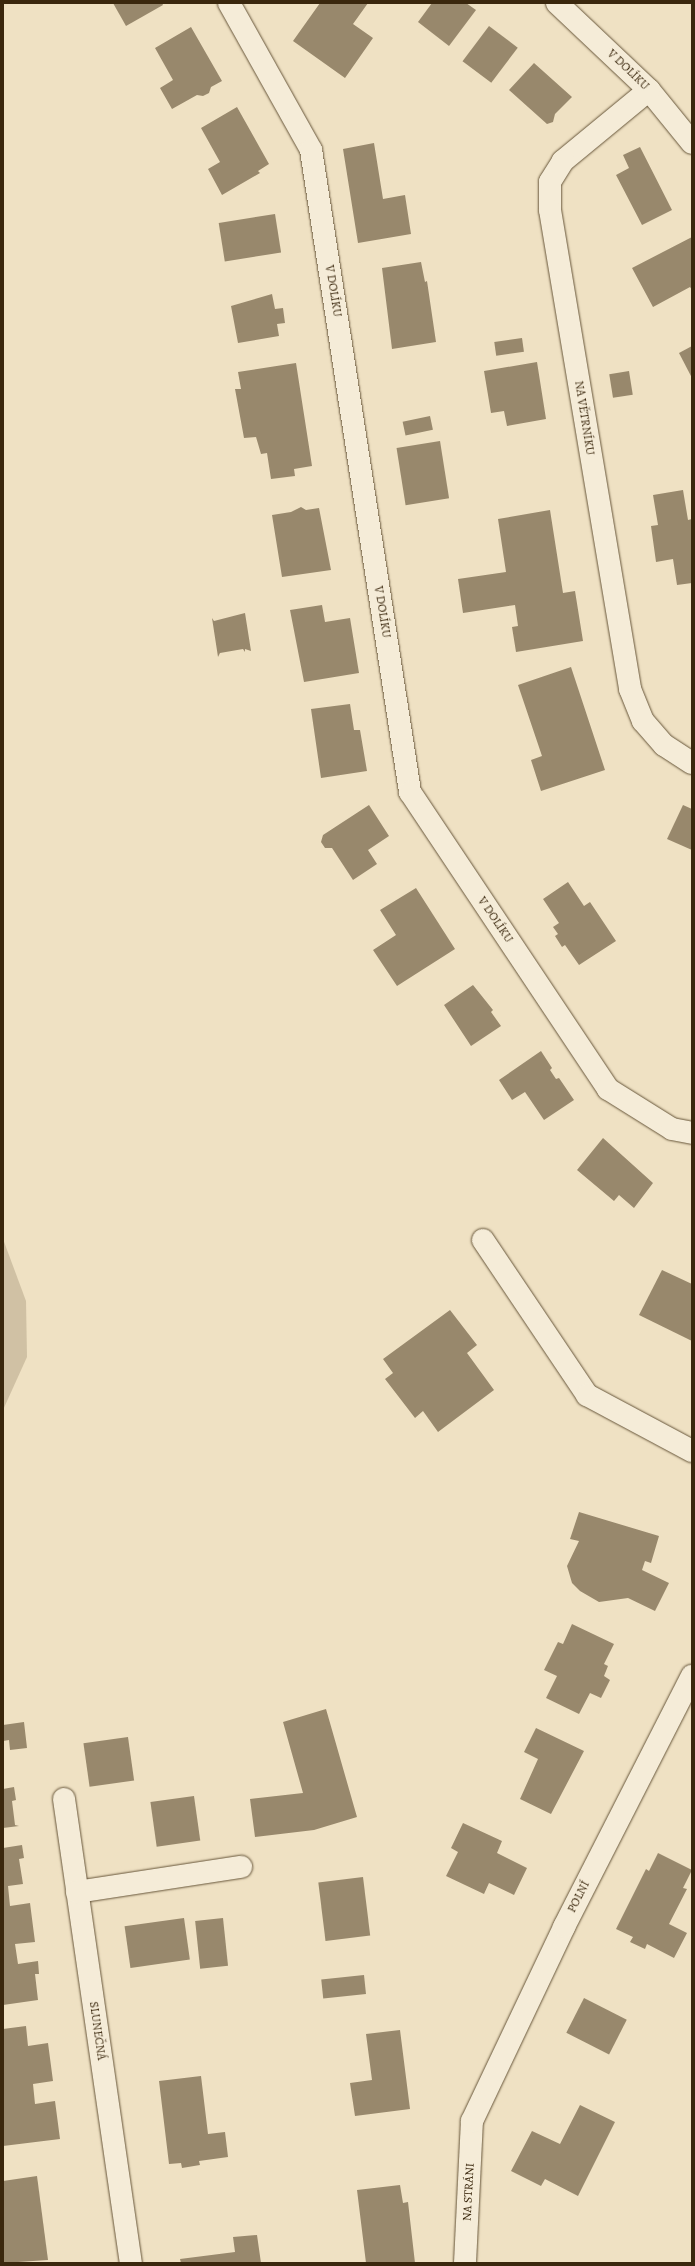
<!DOCTYPE html>
<meta charset="utf-8">
<style>
body{margin:0}
#map{position:relative;width:695px;height:2266px;overflow:hidden;background:#efe1c3;font-family:Alegreya,serif}
div>[style]{position:absolute}
.green>*{inset:0;background:#d0c1a4}
.building>*{inset:0;background:#98886c;transform-origin:0 0}
.roads{filter:drop-shadow(0 0 1px #67563a) drop-shadow(0 0 1px #67563a)}
.minor>*{height:22px;margin:-11px;padding:0 11px;transform-origin:11px;border-radius:11px;background:#f5ecd8}
span{translate:-50% -50%;white-space:nowrap;text-align:center;line-height:1.15;-webkit-text-stroke:3px #f5ecd8;paint-order:stroke}
.street-label{font-size:12px;color:#3a270d}
.frame{position:absolute;inset:0;border:4px solid #3a270d;pointer-events:none}
</style>
<div id="map">
<div class="green">
<div style="clip-path:polygon(3px 1239px,26px 1301px,27px 1357px,3px 1410px)"></div>
</div>
<div class="building">
<div style="clip-path:polygon(113px 3px,162px 3px,163px 5px,126px 26px)"></div>
<div style="clip-path:polygon(320px 3px,368px 3px,353px 24px,373px 38px,345px 78px,293px 41px)"></div>
<div style="clip-path:polygon(432px 3px,466px 3px,476px 10px,449px 46px,418px 22px)"></div>
<div style="left:489px;top:26px;width:36px;height:44px;rotate:37deg"></div>
<div style="clip-path:polygon(191px 27px,222px 81px,211px 87px,209px 93px,203px 96px,197px 95px,172px 109px,160px 88px,173px 80px,155px 48px)"></div>
<div style="clip-path:polygon(534px 63px,572px 97px,555px 114px,553px 122px,547px 124px,509px 90px)"></div>
<div style="clip-path:polygon(237px 107px,269px 164px,258px 171px,260px 173px,222px 195px,208px 169px,220px 162px,201px 128px)"></div>
<div style="clip-path:polygon(374px 143px,383px 199px,405px 195px,411px 234px,358px 243px,343px 149px)"></div>
<div style="clip-path:polygon(640px 147px,672px 210px,642px 225px,616px 175px,629px 168px,623px 155px)"></div>
<div style="left:275px;top:214px;width:39px;height:57px;rotate:81deg"></div>
<div style="clip-path:polygon(692px 237px,692px 290px,690px 287px,653px 307px,632px 268px)"></div>
<div style="clip-path:polygon(421px 262px,425px 282px,427px 281px,436px 342px,392px 349px,382px 268px)"></div>
<div style="clip-path:polygon(272px 294px,275px 309px,283px 308px,285px 323px,277px 324px,279px 336px,238px 343px,231px 306px)"></div>
<div style="left:522px;top:338px;width:14px;height:28px;rotate:82deg"></div>
<div style="clip-path:polygon(692px 346px,692px 378px,679px 353px)"></div>
<div style="clip-path:polygon(537px 362px,546px 419px,507px 426px,504px 411px,491px 413px,484px 371px)"></div>
<div style="clip-path:polygon(296px 363px,312px 466px,294px 469px,295px 476px,271px 479px,267px 453px,261px 454px,256px 437px,244px 438px,235px 389px,241px 389px,238px 372px)"></div>
<div style="left:629px;top:371px;width:24px;height:20px;rotate:81deg"></div>
<div style="left:430px;top:416px;width:14px;height:28px;rotate:78deg"></div>
<div style="left:440px;top:441px;width:58px;height:44px;rotate:81deg"></div>
<div style="clip-path:polygon(683px 490px,688px 520px,692px 519px,692px 583px,677px 585px,673px 559px,656px 562px,651px 526px,658px 525px,653px 495px)"></div>
<div style="clip-path:polygon(301px 507px,306px 510px,319px 508px,331px 570px,282px 577px,272px 515px,291px 512px)"></div>
<div style="clip-path:polygon(550px 510px,563px 593px,575px 591px,583px 641px,516px 652px,512px 627px,518px 626px,515px 605px,463px 613px,458px 579px,506px 572px,498px 519px)"></div>
<div style="clip-path:polygon(322px 605px,325px 622px,350px 618px,359px 673px,304px 682px,290px 610px)"></div>
<div style="clip-path:polygon(245px 613px,251px 651px,245px 649px,245px 652px,243px 649px,220px 653px,218px 657px,212px 618px,214px 621px)"></div>
<div style="clip-path:polygon(571px 667px,605px 770px,541px 791px,531px 760px,542px 756px,518px 685px)"></div>
<div style="clip-path:polygon(350px 704px,354px 730px,360px 730px,367px 771px,321px 778px,311px 709px)"></div>
<div style="clip-path:polygon(369px 805px,389px 836px,368px 850px,377px 864px,353px 880px,332px 848px,325px 848px,321px 842px,323px 835px)"></div>
<div style="clip-path:polygon(683px 805px,692px 809px,692px 850px,667px 839px)"></div>
<div style="clip-path:polygon(568px 882px,584px 906px,590px 902px,616px 941px,579px 965px,565px 945px,562px 947px,555px 936px,558px 934px,553px 927px,559px 923px,543px 899px)"></div>
<div style="clip-path:polygon(416px 888px,455px 949px,397px 986px,373px 950px,396px 935px,380px 910px)"></div>
<div style="clip-path:polygon(473px 985px,493px 1010px,491px 1012px,501px 1026px,471px 1046px,444px 1005px)"></div>
<div style="clip-path:polygon(541px 1051px,552px 1068px,550px 1070px,556px 1079px,559px 1078px,574px 1100px,544px 1120px,525px 1092px,512px 1100px,499px 1080px)"></div>
<div style="clip-path:polygon(603px 1138px,653px 1183px,634px 1208px,619px 1195px,614px 1201px,577px 1170px)"></div>
<div style="clip-path:polygon(662px 1270px,692px 1284px,692px 1341px,639px 1315px)"></div>
<div style="clip-path:polygon(450px 1310px,477px 1345px,467px 1353px,494px 1390px,438px 1432px,423px 1411px,415px 1418px,385px 1379px,393px 1373px,383px 1359px)"></div>
<div style="clip-path:polygon(579px 1512px,659px 1536px,651px 1563px,645px 1561px,642px 1570px,669px 1583px,655px 1611px,628px 1598px,599px 1602px,580px 1591px,572px 1583px,567px 1566px,579px 1541px,570px 1539px)"></div>
<div style="clip-path:polygon(572px 1624px,614px 1644px,604px 1664px,608px 1666px,604px 1676px,610px 1680px,601px 1698px,590px 1693px,579px 1714px,546px 1698px,557px 1676px,544px 1670px,558px 1642px,563px 1644px)"></div>
<div style="clip-path:polygon(326px 1709px,357px 1817px,314px 1830px,255px 1837px,250px 1799px,303px 1793px,283px 1722px)"></div>
<div style="clip-path:polygon(24px 1722px,27px 1748px,10px 1750px,9px 1740px,3px 1741px,3px 1725px)"></div>
<div style="clip-path:polygon(536px 1728px,584px 1751px,551px 1814px,520px 1799px,538px 1759px,524px 1752px)"></div>
<div style="left:128px;top:1737px;width:44px;height:45px;rotate:82deg"></div>
<div style="clip-path:polygon(14px 1787px,16px 1800px,12px 1801px,15px 1825px,19px 1826px,3px 1828px,3px 1789px)"></div>
<div style="left:194px;top:1796px;width:45px;height:44px;rotate:82deg"></div>
<div style="clip-path:polygon(463px 1823px,502px 1841px,497px 1853px,527px 1868px,514px 1895px,489px 1883px,484px 1894px,446px 1876px,458px 1852px,451px 1848px)"></div>
<div style="clip-path:polygon(22px 1845px,24px 1858px,19px 1859px,23px 1884px,8px 1886px,10px 1906px,30px 1903px,35px 1942px,15px 1944px,18px 1964px,38px 1961px,39px 1974px,35px 1974px,38px 2000px,3px 2005px,3px 1848px)"></div>
<div style="clip-path:polygon(658px 1853px,692px 1870px,683px 1888px,687px 1889px,669px 1924px,687px 1933px,674px 1958px,647px 1944px,645px 1949px,630px 1942px,633px 1937px,616px 1929px,646px 1869px,649px 1871px)"></div>
<div style="left:363px;top:1877px;width:59px;height:45px;rotate:83deg"></div>
<div style="left:184px;top:1918px;width:42px;height:60px;rotate:82deg"></div>
<div style="left:223px;top:1918px;width:48px;height:28px;rotate:84deg"></div>
<div style="left:364px;top:1975px;width:19px;height:43px;rotate:84deg"></div>
<div style="left:584px;top:1998px;width:48px;height:39px;rotate:27deg"></div>
<div style="clip-path:polygon(26px 2026px,28px 2046px,48px 2043px,53px 2081px,33px 2084px,35px 2104px,55px 2101px,60px 2139px,3px 2146px,3px 2029px)"></div>
<div style="clip-path:polygon(400px 2030px,410px 2109px,355px 2116px,350px 2083px,372px 2080px,366px 2034px)"></div>
<div style="clip-path:polygon(201px 2076px,208px 2134px,225px 2132px,228px 2157px,199px 2161px,200px 2165px,182px 2168px,181px 2163px,169px 2164px,159px 2081px)"></div>
<div style="clip-path:polygon(580px 2105px,615px 2122px,578px 2196px,545px 2179px,541px 2186px,511px 2171px,532px 2131px,560px 2144px)"></div>
<div style="clip-path:polygon(37px 2176px,48px 2260px,3px 2263px,3px 2181px)"></div>
<div style="clip-path:polygon(400px 2185px,403px 2203px,408px 2202px,415px 2263px,366px 2263px,357px 2190px)"></div>
<div style="clip-path:polygon(257px 2235px,261px 2263px,181px 2263px,180px 2259px,235px 2252px,233px 2237px)"></div>
</div>
<div class="roads">
<div class="minor">
<div style="left:229px;top:3px;width:168px;rotate:60.8deg"></div>
<div style="left:311px;top:150px;width:650px;rotate:81.23deg"></div>
<div style="left:410px;top:792px;width:357px;rotate:56.3deg"></div>
<div style="left:608px;top:1089px;width:75px;rotate:32deg"></div>
<div style="left:672px;top:1129px;width:20px;rotate:11deg"></div>
<div style="left:557px;top:3px;width:127px;rotate:43.4deg"></div>
<div style="left:649px;top:90px;width:68px;rotate:50.9deg"></div>
<div style="left:649px;top:90px;width:112px;rotate:140.5deg"></div>
<div style="left:563px;top:161px;width:25px;rotate:122deg"></div>
<div style="left:550px;top:182px;width:28px;rotate:90deg"></div>
<div style="left:550px;top:210px;width:486px;rotate:80.5deg"></div>
<div style="left:630px;top:689px;width:35px;rotate:68deg"></div>
<div style="left:643px;top:721px;width:32px;rotate:49deg"></div>
<div style="left:664px;top:745px;width:33px;rotate:33deg"></div>
<div style="left:483px;top:1240px;width:187px;rotate:56.1deg"></div>
<div style="left:587px;top:1395px;width:119px;rotate:28.1deg"></div>
<div style="left:64px;top:1799px;width:469px;rotate:81.8deg"></div>
<div style="left:77px;top:1892px;width:166px;rotate:-8.7deg"></div>
<div style="left:465px;top:2263px;width:142px;rotate:-87.2deg"></div>
<div style="left:472px;top:2121px;width:215px;rotate:-64.6deg"></div>
<div style="left:564px;top:1927px;width:282px;rotate:-63deg"></div>
</div>
</div>
<div class="street-label">
<span style="left:628px;top:70px;rotate:44deg">V DOLÍKU</span>
<span style="left:333px;top:291px;rotate:81deg">V DOLÍKU</span>
<span style="left:584px;top:418px;rotate:81deg">NA VĚTRNÍKU</span>
<span style="left:382px;top:612px;rotate:81deg">V DOLÍKU</span>
<span style="left:495px;top:920px;rotate:56deg">V DOLÍKU</span>
<span style="left:579px;top:1897px;rotate:-63deg">POLNÍ</span>
<span style="left:97px;top:2031px;rotate:82deg">SLUNEČNÁ</span>
<span style="left:469px;top:2192px;rotate:-87deg">NA STRÁNI</span>
</div>
<div class="frame"></div>
</div>
